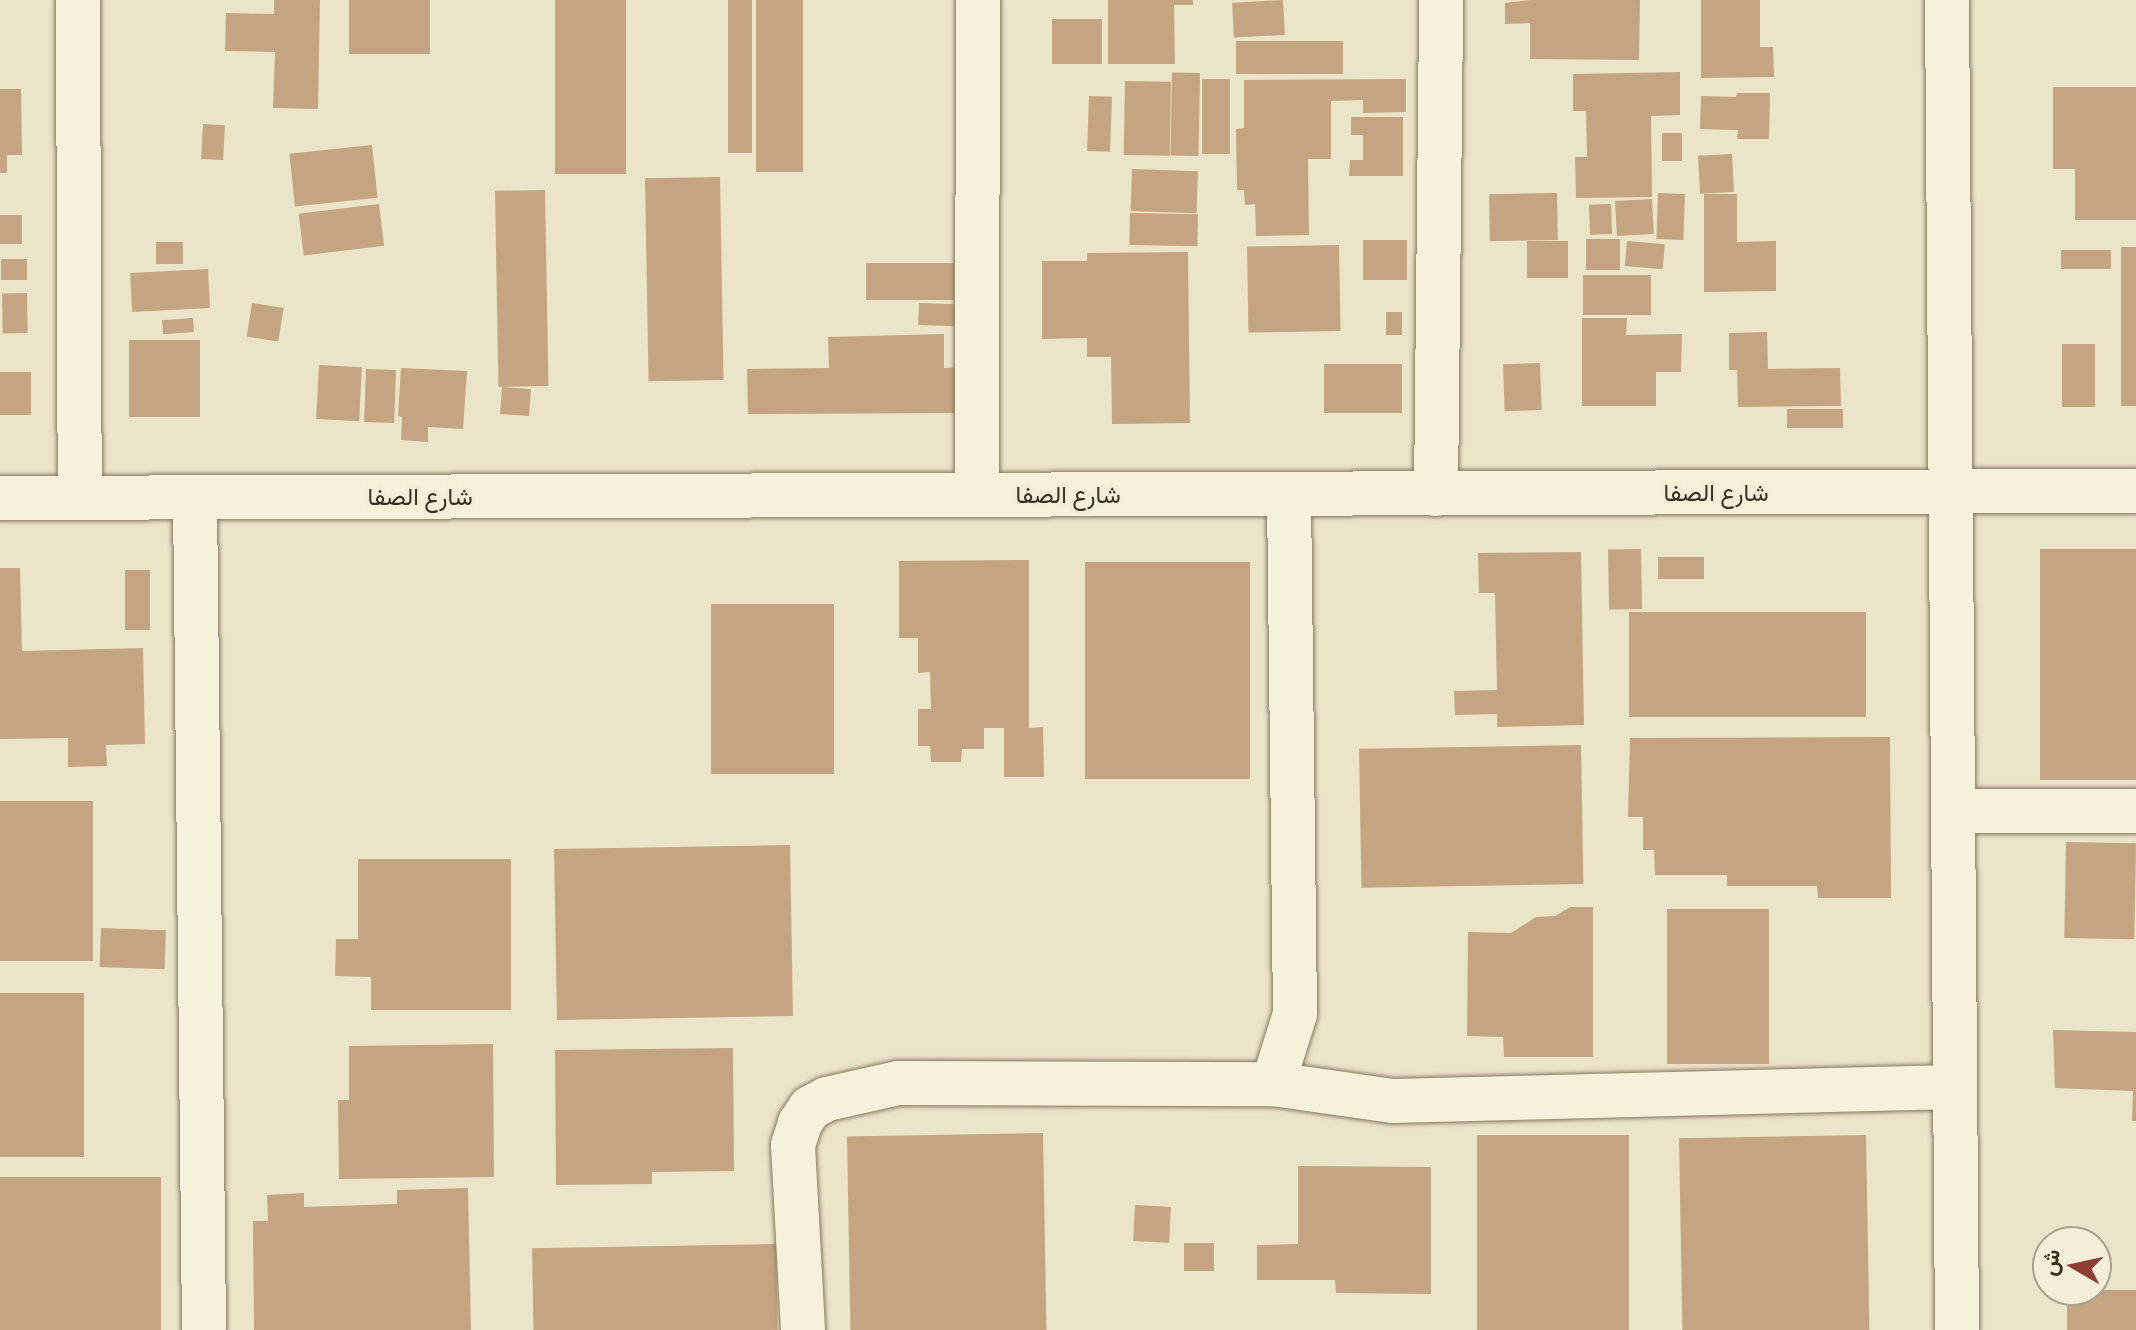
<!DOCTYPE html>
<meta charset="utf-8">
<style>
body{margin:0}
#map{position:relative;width:2136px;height:1330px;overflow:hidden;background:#eae4c8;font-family:"IBM Plex Serif",Vazirmatn,serif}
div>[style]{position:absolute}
.building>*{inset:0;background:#c5a581;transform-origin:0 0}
.roads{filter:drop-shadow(0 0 2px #85775f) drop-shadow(0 0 2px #85775f)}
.minor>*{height:44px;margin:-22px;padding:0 22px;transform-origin:22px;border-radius:22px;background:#f6f1da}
span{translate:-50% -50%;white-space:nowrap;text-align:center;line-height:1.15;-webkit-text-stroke:8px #f2eed7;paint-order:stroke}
.street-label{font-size:24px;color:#362e21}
.north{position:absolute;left:2032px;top:1226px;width:80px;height:80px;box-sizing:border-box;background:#f2eed7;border:2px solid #a7a18e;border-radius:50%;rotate:279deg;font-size:22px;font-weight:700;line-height:32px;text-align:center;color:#362e21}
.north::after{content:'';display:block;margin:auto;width:28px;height:36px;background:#8e3e34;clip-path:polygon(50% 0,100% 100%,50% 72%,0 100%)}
</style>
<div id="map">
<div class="building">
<div style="clip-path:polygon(274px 0,320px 0,318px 109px,273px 108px,275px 52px,225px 51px,226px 13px,274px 14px)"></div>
<div style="left:349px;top:0;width:81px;height:54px"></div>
<div style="left:555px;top:0;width:71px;height:174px"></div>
<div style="left:728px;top:0;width:24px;height:153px"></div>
<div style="left:756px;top:0;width:47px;height:172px"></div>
<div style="clip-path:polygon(1108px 0,1193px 0,1193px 5px,1174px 5px,1175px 64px,1108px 64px)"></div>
<div style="left:1283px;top:0;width:35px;height:51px;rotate:87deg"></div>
<div style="clip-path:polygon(1531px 0,1640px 0,1639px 60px,1530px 59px,1530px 23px,1505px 24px,1505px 3px)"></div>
<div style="clip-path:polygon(1701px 0,1760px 0,1760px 47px,1773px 47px,1774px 77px,1701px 78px)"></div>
<div style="left:1052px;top:19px;width:50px;height:45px"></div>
<div style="left:1236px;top:41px;width:107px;height:33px"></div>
<div style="clip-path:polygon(1680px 72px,1680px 115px,1651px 116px,1652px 197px,1576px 198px,1575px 157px,1587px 157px,1586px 111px,1573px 111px,1573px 74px)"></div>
<div style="left:1200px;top:73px;width:83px;height:28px;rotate:91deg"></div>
<div style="left:1202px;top:79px;width:28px;height:75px"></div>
<div style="clip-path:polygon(1406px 79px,1406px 112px,1363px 113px,1363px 100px,1331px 101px,1331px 159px,1308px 159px,1309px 235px,1256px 236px,1255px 204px,1245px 205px,1244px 190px,1237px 190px,1236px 129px,1244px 128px,1244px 80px)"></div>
<div style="left:1125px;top:81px;width:46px;height:74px;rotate:1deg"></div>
<div style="clip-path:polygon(2053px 87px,2136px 87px,2136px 220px,2075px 220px,2075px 169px,2053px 169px)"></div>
<div style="clip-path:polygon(0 89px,21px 89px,22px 155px,7px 155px,7px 173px,0 173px)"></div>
<div style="clip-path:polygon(1737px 93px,1770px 93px,1769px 139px,1737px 139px,1738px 130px,1700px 129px,1701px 96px,1736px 97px)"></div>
<div style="left:1089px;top:96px;width:23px;height:55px;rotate:2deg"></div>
<div style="clip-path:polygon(1351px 117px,1403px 117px,1403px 176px,1349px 176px,1350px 160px,1363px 160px,1363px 135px,1351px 135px)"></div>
<div style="left:203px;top:124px;width:22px;height:35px;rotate:3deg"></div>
<div style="left:1682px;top:133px;width:28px;height:20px;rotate:90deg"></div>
<div style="left:372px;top:145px;width:53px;height:83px;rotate:84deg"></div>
<div style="left:1732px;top:154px;width:38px;height:34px;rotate:87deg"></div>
<div style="left:1132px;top:169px;width:66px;height:42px;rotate:2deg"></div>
<div style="left:720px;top:177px;width:203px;height:75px;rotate:89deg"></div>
<div style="left:545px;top:190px;width:196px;height:50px;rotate:89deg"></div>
<div style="left:1557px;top:193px;width:47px;height:68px;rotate:89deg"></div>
<div style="left:1658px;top:193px;width:27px;height:46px;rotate:2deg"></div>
<div style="clip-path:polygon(1704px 194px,1737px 194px,1737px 242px,1776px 241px,1776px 291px,1704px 292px)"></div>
<div style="left:1652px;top:199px;width:35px;height:37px;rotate:87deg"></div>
<div style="left:379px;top:204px;width:42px;height:81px;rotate:83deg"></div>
<div style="left:1611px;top:204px;width:30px;height:22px;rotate:88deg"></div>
<div style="left:1130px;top:213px;width:68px;height:32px;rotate:1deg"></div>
<div style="left:22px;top:215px;width:29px;height:22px;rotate:90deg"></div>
<div style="left:1586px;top:239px;width:34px;height:31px"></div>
<div style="left:1363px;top:240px;width:44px;height:40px"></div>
<div style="left:1568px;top:241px;width:37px;height:41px;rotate:90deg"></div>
<div style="left:1627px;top:241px;width:38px;height:25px;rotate:5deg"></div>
<div style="left:183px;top:242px;width:22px;height:27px;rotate:90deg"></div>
<div style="left:1339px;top:245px;width:86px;height:92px;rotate:89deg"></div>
<div style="left:2121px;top:247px;width:15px;height:159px"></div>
<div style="left:2111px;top:250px;width:19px;height:50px;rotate:90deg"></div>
<div style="clip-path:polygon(1188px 252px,1190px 423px,1112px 424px,1111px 357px,1087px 357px,1087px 338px,1042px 339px,1042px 261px,1087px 261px,1087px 253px)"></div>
<div style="left:1px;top:259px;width:26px;height:21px"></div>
<div style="left:954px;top:263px;width:37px;height:88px;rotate:90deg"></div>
<div style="left:208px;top:269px;width:39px;height:78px;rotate:87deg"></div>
<div style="left:1651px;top:275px;width:40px;height:68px;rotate:90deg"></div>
<div style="left:27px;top:293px;width:40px;height:25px;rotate:89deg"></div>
<div style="left:252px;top:303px;width:32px;height:34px;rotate:9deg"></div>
<div style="left:919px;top:303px;width:37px;height:22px;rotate:2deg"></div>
<div style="left:1386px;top:312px;width:16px;height:23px"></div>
<div style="left:193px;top:318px;width:14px;height:31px;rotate:86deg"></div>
<div style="clip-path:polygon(1582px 318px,1627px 318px,1626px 335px,1682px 334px,1681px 372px,1656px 372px,1656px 406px,1582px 406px)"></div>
<div style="clip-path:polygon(1767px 332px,1768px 369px,1840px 368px,1841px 406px,1738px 407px,1737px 370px,1729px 370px,1729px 333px)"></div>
<div style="clip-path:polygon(944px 334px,944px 368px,959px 367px,959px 413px,748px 414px,747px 369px,829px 368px,828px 337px)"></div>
<div style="left:129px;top:340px;width:71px;height:77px"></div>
<div style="left:2062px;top:344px;width:33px;height:63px"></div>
<div style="left:1540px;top:363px;width:47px;height:37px;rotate:88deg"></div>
<div style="left:1324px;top:364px;width:78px;height:49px"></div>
<div style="left:319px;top:365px;width:43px;height:54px;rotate:3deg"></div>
<div style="clip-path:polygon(401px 368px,467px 371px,463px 429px,428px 427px,428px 442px,401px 440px,402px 417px,398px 416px)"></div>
<div style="left:366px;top:369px;width:30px;height:53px;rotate:2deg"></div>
<div style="left:0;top:372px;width:31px;height:43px"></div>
<div style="left:502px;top:387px;width:29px;height:27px;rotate:4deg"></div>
<div style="left:1843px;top:409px;width:19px;height:56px;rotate:90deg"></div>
<div style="left:1641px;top:549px;width:60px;height:33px;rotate:89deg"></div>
<div style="left:2136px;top:549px;width:231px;height:96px;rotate:90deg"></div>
<div style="clip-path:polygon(1581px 552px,1584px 725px,1497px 727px,1497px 714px,1455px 715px,1454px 691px,1497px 690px,1495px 593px,1479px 593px,1478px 553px)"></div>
<div style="left:1658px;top:557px;width:46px;height:22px"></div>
<div style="clip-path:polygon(1029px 560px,1029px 728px,1043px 727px,1044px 777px,1004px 777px,1004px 728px,984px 728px,984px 749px,962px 749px,961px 762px,931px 762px,930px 746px,918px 746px,918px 709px,931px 709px,930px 672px,918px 673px,918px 638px,899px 638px,899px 561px)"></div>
<div style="left:1085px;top:562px;width:165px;height:217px"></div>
<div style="clip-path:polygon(0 568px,20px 568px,22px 651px,143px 648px,145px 744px,106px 745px,107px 766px,68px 767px,68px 738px,0 739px)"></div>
<div style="left:125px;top:570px;width:25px;height:60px"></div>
<div style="left:834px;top:604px;width:170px;height:123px;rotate:90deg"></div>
<div style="left:1629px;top:612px;width:237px;height:105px"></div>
<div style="clip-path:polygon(1890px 737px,1891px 898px,1818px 898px,1817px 886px,1727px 886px,1727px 875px,1655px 875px,1654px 850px,1643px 850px,1643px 817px,1628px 817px,1630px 738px)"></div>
<div style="left:1581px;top:745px;width:139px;height:222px;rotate:89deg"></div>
<div style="left:0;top:801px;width:93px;height:160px"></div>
<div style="left:2066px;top:842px;width:70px;height:96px;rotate:1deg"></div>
<div style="left:790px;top:845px;width:171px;height:236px;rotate:89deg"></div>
<div style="clip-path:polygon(358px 859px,511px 859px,511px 1010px,371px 1010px,371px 977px,335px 976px,336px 939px,358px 939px)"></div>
<div style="clip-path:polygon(1570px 907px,1593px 907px,1593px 1057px,1504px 1057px,1503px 1037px,1467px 1036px,1468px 932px,1511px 933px,1536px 917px,1555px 916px)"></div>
<div style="left:1769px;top:909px;width:155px;height:102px;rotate:90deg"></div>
<div style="left:101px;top:928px;width:65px;height:39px;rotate:2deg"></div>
<div style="left:0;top:993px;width:84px;height:164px"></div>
<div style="clip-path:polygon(2053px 1030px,2136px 1032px,2136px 1121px,2132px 1121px,2133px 1091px,2055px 1088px)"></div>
<div style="clip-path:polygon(493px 1044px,494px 1177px,339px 1179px,338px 1100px,349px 1100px,349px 1046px)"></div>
<div style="clip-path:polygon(733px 1048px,734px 1171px,652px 1172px,652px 1184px,556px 1185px,555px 1050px)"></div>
<div style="left:1043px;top:1133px;width:197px;height:196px;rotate:89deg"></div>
<div style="left:1629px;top:1135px;width:195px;height:152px;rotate:90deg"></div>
<div style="left:1866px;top:1135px;width:195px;height:187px;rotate:89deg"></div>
<div style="clip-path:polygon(1298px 1166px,1431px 1167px,1431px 1294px,1336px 1293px,1335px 1280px,1257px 1280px,1257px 1245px,1298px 1244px)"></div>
<div style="left:161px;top:1177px;width:153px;height:161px;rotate:90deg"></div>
<div style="clip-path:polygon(468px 1188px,471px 1330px,254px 1330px,253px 1221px,268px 1221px,267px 1195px,304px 1193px,304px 1207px,397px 1204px,397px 1190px)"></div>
<div style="left:1135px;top:1205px;width:36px;height:36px;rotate:3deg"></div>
<div style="left:1214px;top:1243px;width:28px;height:30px;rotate:90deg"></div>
<div style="left:776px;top:1244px;width:86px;height:244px;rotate:89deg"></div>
<div style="left:2136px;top:1290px;width:40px;height:69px;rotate:90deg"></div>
</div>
<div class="roads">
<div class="minor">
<div style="left:78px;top:0;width:498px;rotate:89.8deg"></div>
<div style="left:1947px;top:0;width:1330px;rotate:89.57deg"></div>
<div style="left:1436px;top:494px;width:494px;rotate:-89.4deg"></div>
<div style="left:977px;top:495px;width:495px;rotate:-89.9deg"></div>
<div style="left:195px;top:497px;width:833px;rotate:89.38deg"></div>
<div style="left:0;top:498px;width:2136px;rotate:-0.19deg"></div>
<div style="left:1953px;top:811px;width:183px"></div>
<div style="left:1273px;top:1084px;width:73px;rotate:-72.6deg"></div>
<div style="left:1295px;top:1014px;width:520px;rotate:-90.66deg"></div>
<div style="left:803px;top:1330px;width:185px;rotate:-93.1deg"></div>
<div style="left:793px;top:1145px;width:23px;rotate:-72deg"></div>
<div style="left:800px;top:1123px;width:18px;rotate:-56deg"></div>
<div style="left:810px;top:1108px;width:19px;rotate:-28deg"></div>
<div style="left:827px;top:1099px;width:73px;rotate:-12.7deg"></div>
<div style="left:898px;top:1083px;width:375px;rotate:0.2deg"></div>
<div style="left:1273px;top:1084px;width:121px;rotate:8.1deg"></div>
<div style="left:1393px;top:1101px;width:562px;rotate:-1.43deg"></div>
</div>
</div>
<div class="street-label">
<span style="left:1716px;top:493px">شارع الصفا</span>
<span style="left:1068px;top:495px">شارع الصفا</span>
<span style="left:420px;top:497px">شارع الصفا</span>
</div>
<div class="north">ش</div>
</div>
